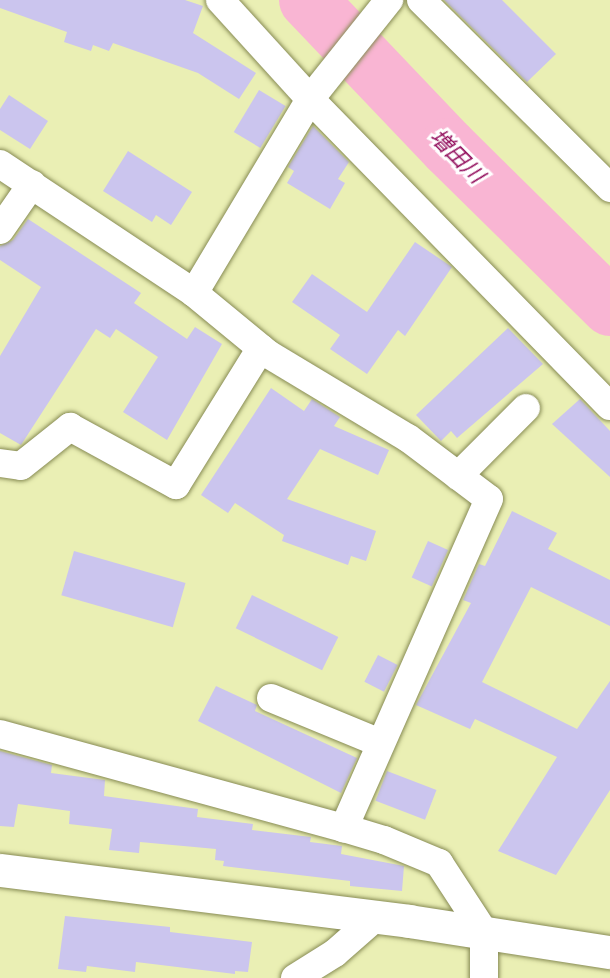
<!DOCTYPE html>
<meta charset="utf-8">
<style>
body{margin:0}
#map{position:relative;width:610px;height:978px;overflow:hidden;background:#eaefb4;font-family:"Fira Sans Condensed","Noto Sans JP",sans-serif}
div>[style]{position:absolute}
.river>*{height:58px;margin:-29px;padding:0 29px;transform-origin:29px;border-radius:29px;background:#f9b5d3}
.building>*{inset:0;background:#cbc5ee;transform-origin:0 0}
.roads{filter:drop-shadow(0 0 2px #878b54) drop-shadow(0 0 2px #878b54)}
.street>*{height:28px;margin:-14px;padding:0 14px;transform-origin:14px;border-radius:14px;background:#fff}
.secondary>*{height:33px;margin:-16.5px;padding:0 16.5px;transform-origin:16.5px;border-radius:16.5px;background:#fff}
span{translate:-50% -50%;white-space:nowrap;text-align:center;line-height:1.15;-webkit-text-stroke:6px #fff;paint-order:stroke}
.water-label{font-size:22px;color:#93105e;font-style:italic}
</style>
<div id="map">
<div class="river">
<div style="left:308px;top:0;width:203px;rotate:46.4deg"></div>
<div style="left:448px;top:147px;width:228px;rotate:44.6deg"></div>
</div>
<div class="building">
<div style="clip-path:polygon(0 0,185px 0,203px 6px,193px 33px,256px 73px,239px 99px,198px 73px,113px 43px,109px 51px,93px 45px,91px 51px,64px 42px,67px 32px,0 8px)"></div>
<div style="clip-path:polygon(444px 0,502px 0,556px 54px,527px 82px)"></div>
<div style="left:259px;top:90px;width:31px;height:49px;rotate:31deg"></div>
<div style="clip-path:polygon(9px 95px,48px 121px,30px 149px,0 130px,0 109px)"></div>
<div style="clip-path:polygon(313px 126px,349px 162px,338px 179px,345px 183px,330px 209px,287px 183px,294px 171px,288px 167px)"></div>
<div style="clip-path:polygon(128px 151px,192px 192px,171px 225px,156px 215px,152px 222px,103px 191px)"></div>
<div style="clip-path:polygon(28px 219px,141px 293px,134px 303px,187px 339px,195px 327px,222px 344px,167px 440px,123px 412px,158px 357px,116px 329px,110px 338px,96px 329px,21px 445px,0 433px,0 356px,41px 287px,0 260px,0 246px,13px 240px)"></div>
<div style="clip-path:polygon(415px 242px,452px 267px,405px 336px,398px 330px,367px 374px,330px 349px,340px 335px,292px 302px,312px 274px,367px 312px)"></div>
<div style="clip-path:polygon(508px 328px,543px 364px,457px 438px,451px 431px,441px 441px,416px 415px)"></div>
<div style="clip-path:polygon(271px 388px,304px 411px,312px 399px,340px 417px,334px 426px,389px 450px,378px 475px,320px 449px,287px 499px,376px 531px,366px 561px,351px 556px,348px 565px,282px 541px,284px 535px,235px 503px,228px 513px,201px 495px)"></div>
<div style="clip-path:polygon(580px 399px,610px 431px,610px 477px,552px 424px)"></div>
<div style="clip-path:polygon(512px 511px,557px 533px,548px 549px,610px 580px,610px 626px,531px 587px,482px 682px,577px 729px,610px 681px,610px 790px,556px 875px,498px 851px,557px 757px,475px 719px,470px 729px,416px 705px,471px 603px,463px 600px,479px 564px,485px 566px)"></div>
<div style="left:428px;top:541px;width:22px;height:40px;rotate:24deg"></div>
<div style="left:74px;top:551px;width:116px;height:46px;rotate:16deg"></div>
<div style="left:252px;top:595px;width:96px;height:37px;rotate:26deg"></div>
<div style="left:378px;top:655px;width:22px;height:30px;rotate:27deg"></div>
<div style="clip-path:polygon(216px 686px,257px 705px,255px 711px,357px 758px,341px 793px,198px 721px)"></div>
<div style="clip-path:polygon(0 751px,52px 765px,51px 773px,105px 780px,104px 796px,198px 809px,197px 817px,253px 824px,252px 830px,311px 837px,310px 842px,342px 846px,341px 854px,404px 866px,402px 891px,350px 886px,350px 881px,223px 866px,224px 861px,215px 860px,216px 849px,140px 842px,139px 853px,109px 850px,112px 829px,69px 824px,70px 811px,18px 804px,14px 827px,0 826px)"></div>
<div style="left:387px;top:771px;width:53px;height:32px;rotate:21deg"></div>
<div style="clip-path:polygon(65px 916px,170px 927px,170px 932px,252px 942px,248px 972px,235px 971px,235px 974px,136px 962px,135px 972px,87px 966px,86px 972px,58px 969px)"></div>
</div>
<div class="roads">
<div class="street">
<div style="left:220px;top:0;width:134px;rotate:47.7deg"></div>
<div style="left:310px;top:99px;width:429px;rotate:45.7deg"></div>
<div style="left:421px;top:0;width:267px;rotate:44.8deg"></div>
<div style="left:0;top:164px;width:233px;rotate:33.6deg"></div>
<div style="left:194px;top:293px;width:96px;rotate:39.5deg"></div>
<div style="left:268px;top:354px;width:163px;rotate:31deg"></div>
<div style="left:408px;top:438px;width:101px;rotate:37deg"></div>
<div style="left:489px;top:499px;width:360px;rotate:113.8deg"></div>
<div style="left:344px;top:828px;width:42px;rotate:16.7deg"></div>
<div style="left:384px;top:840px;width:60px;rotate:22.7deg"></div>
<div style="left:439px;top:863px;width:82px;rotate:56.9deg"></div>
<div style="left:484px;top:932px;width:46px;rotate:90deg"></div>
<div style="left:0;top:230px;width:56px;rotate:-55.2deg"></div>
<div style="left:194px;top:293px;width:226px;rotate:-59.1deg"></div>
<div style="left:310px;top:99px;width:127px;rotate:-51.4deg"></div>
<div style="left:0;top:463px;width:21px;rotate:8deg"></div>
<div style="left:21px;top:466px;width:63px;rotate:-38.5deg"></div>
<div style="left:70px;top:427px;width:121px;rotate:28.7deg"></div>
<div style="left:176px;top:485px;width:161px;rotate:-58.2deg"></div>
<div style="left:458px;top:476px;width:96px;rotate:-45deg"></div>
<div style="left:271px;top:698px;width:118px;rotate:22.4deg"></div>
<div style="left:0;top:734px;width:357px;rotate:15.3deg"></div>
<div style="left:295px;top:978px;width:47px;rotate:-32deg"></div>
<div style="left:335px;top:953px;width:53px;rotate:-41.2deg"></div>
</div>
<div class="secondary">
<div style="left:0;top:870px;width:412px;rotate:7.1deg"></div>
<div style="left:409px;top:921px;width:203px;rotate:8.8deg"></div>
</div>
</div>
<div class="water-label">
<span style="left:457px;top:156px;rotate:45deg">増田川</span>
</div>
</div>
